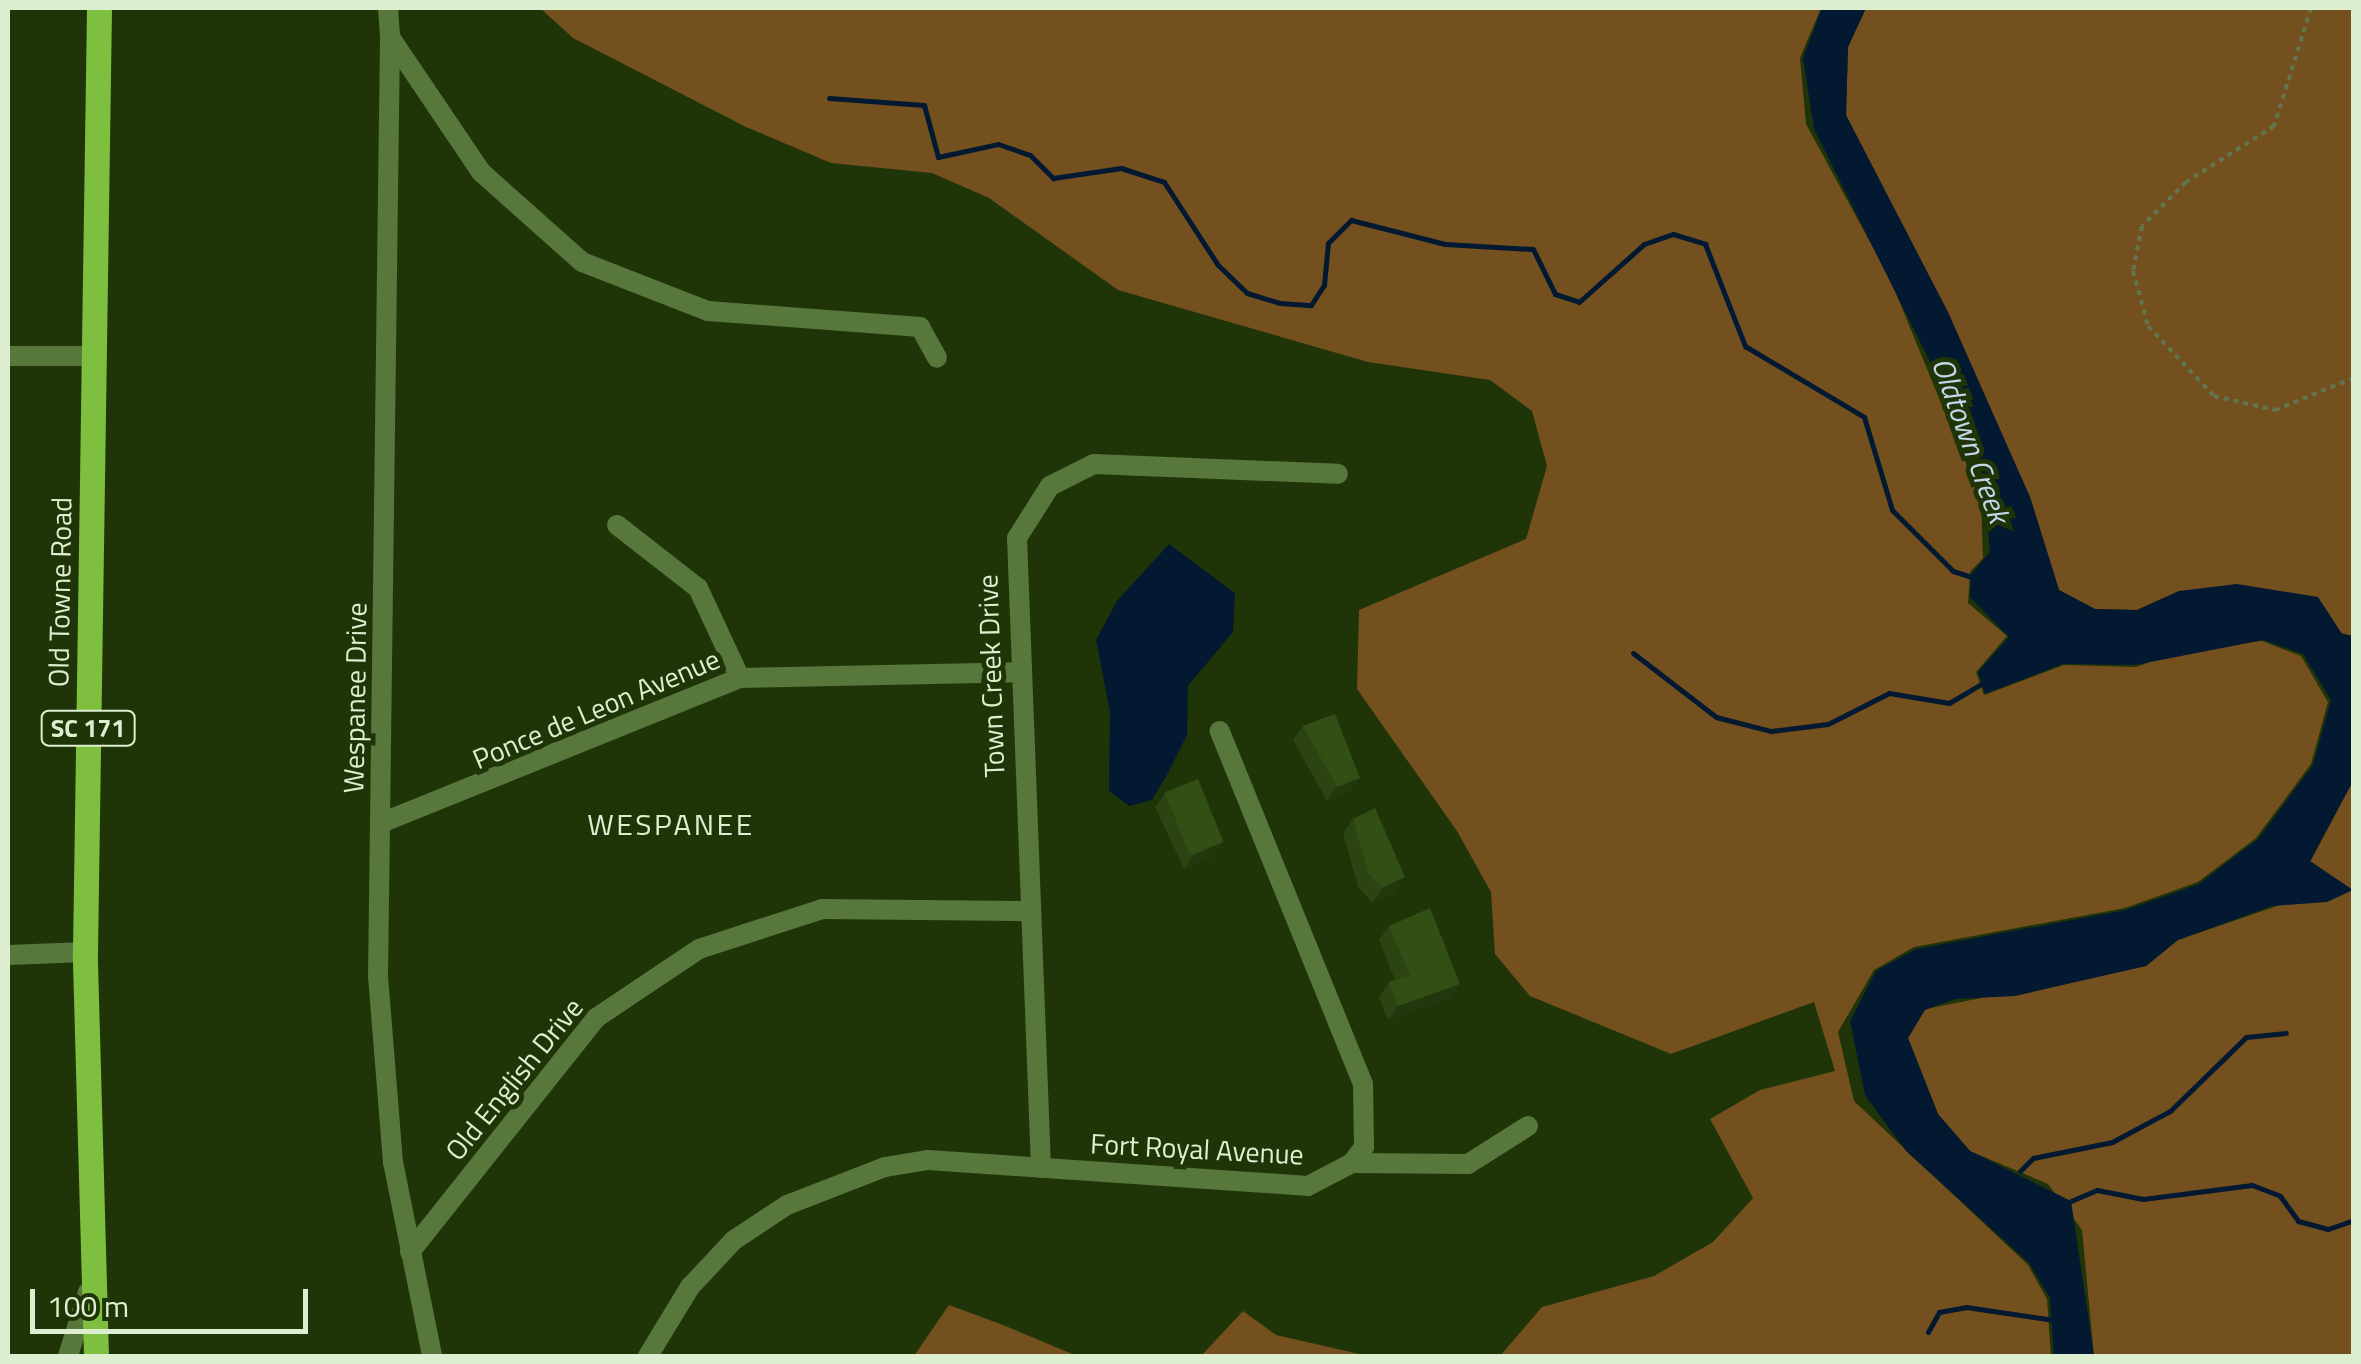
<!DOCTYPE html>
<style>
body{margin:0}
#map{position:relative;width:2361px;height:1364px;overflow:hidden;background:#1f3508;font-family:"Titillium Web",sans-serif}
div>[style]{position:absolute}
.green>*{inset:0;background:#73501e}
.water>*{inset:0;background:#031932}
.stream>*{height:5px;margin:-2.5px;padding:0 2.5px;transform-origin:2.5px;border-radius:2.5px;background:#031932}
.path>*{height:4px;margin-top:-2px;transform-origin:0;background:repeating-linear-gradient(90deg,#61764e 0 5px,transparent 0 10px)}
.street>*{height:20px;margin:-10px;padding:0 10px;transform-origin:10px;border-radius:10px;background:#57773d}
.primary>*{height:25px;margin:-12.5px;padding:0 12.5px;transform-origin:12.5px;border-radius:12.5px;background:#7ebf3f}
.wall>*{inset:0;background:#2b4412}
.shaded-wall>*{inset:0;background:#23370f}
.building>*{inset:0;background:#324f15;transform-origin:0 0}
span{translate:-50% -50%;white-space:nowrap;text-align:center;line-height:1.15;-webkit-text-stroke:10px #1f3508;paint-order:stroke}
.shield-label span{padding:2px 8px;background:#1f3508;border:2px solid;border-radius:8px;-webkit-text-stroke-width:0}
.shield-label{font-size:25px;color:#ddefd0;font-weight:700}
.street-label{font-size:28px;color:#ddefd0}
.water-label{font-size:30px;color:#c4d6ea;font-style:italic}
.neighbourhood-label{font-size:30px;color:#ddefd0;letter-spacing:2.5px}
.frame{position:absolute;inset:0;border:10px solid #ddefd0;pointer-events:none}
.scale{position:absolute;left:30px;top:1289px;width:278px;height:45px;box-sizing:border-box;border:5px solid #ddefd0;border-top:0;padding-left:12px;font-size:30px;line-height:35px;white-space:nowrap;color:#ddefd0;-webkit-text-stroke:8px #1f3508;paint-order:stroke}
</style>
<div id="map">
<div class="green">
<div style="clip-path:polygon(540px 8px,1821px 8px,1800px 58px,1806px 124px,1890px 279px,1981px 500px,1983px 558px,1970px 572px,1968px 603px,2007px 636px,1976px 672px,1984px 695px,2064px 665px,2136px 667px,2187px 649px,2262px 641px,2301px 656px,2328px 702px,2311px 764px,2256px 838px,2198px 882px,2125px 908px,1914px 947px,1874px 970px,1838px 1032px,1854px 1101px,2028px 1265px,2047px 1299px,2051px 1356px,1500px 1356px,1542px 1307px,1654px 1276px,1713px 1242px,1753px 1198px,1710px 1119px,1760px 1090px,1835px 1071px,1814px 1002px,1671px 1054px,1530px 996px,1495px 954px,1491px 892px,1457px 831px,1357px 689px,1359px 610px,1526px 539px,1547px 466px,1532px 411px,1490px 380px,1368px 362px,1118px 290px,989px 198px,932px 173px,831px 163px,746px 127px,573px 38px)"></div>
<div style="clip-path:polygon(1866px 8px,2353px 8px,2353px 636px,2179px 591px,2137px 610px,2095px 609px,2059px 590px,2030px 497px,1846px 115px,1848px 47px)"></div>
<div style="clip-path:polygon(2353px 781px,2353px 1356px,2094px 1356px,2082px 1230px,2048px 1184px,1970px 1151px,1938px 1114px,1908px 1038px,1925px 1009px,2146px 966px,2178px 940px,2289px 902px)"></div>
<div style="clip-path:polygon(949px 1305px,1003px 1325px,1077px 1356px,914px 1356px)"></div>
<div style="clip-path:polygon(1243px 1311px,1276px 1335px,1368px 1356px,1201px 1356px)"></div>
</div>
<div class="water">
<div style="clip-path:polygon(1822px 8px,1866px 8px,1848px 47px,1846px 115px,1948px 312px,2030px 497px,2059px 590px,2095px 609px,2137px 610px,2179px 591px,2237px 584px,2318px 597px,2342px 634px,2353px 636px,2353px 781px,2310px 861px,2353px 890px,2327px 902px,2272px 906px,2178px 940px,2146px 966px,2015px 996px,1955px 999px,1925px 1010px,1908px 1038px,1938px 1114px,1970px 1151px,2071px 1201px,2094px 1356px,2054px 1356px,2050px 1298px,2029px 1263px,1906px 1151px,1865px 1095px,1850px 1021px,1876px 971px,1916px 949px,2126px 910px,2199px 884px,2258px 839px,2313px 765px,2331px 700px,2303px 654px,2263px 640px,2135px 665px,2063px 664px,1985px 694px,1978px 672px,2009px 637px,1970px 597px,1971px 575px,1990px 552px,1981px 464px,1814px 129px,1803px 58px)"></div>
<div style="clip-path:polygon(1169px 544px,1235px 593px,1233px 632px,1188px 686px,1187px 735px,1167px 775px,1152px 800px,1129px 806px,1109px 791px,1110px 712px,1096px 640px,1117px 601px)"></div>
</div>
<div class="stream">
<div style="left:829px;top:98px;width:95px;rotate:4.2deg"></div>
<div style="left:924px;top:105px;width:54px;rotate:74.9deg"></div>
<div style="left:938px;top:157px;width:61px;rotate:-12.2deg"></div>
<div style="left:998px;top:144px;width:34px;rotate:19deg"></div>
<div style="left:1030px;top:155px;width:33px;rotate:45deg"></div>
<div style="left:1053px;top:178px;width:69px;rotate:-8.4deg"></div>
<div style="left:1121px;top:168px;width:45px;rotate:18deg"></div>
<div style="left:1164px;top:182px;width:99px;rotate:57deg"></div>
<div style="left:1218px;top:265px;width:40px;rotate:44deg"></div>
<div style="left:1247px;top:293px;width:34px;rotate:17deg"></div>
<div style="left:1280px;top:303px;width:31px;rotate:4deg"></div>
<div style="left:1311px;top:305px;width:24px;rotate:-57deg"></div>
<div style="left:1324px;top:285px;width:42px;rotate:-84.6deg"></div>
<div style="left:1328px;top:243px;width:33px;rotate:-45deg"></div>
<div style="left:1351px;top:220px;width:97px;rotate:14.3deg"></div>
<div style="left:1445px;top:244px;width:88px;rotate:3.3deg"></div>
<div style="left:1533px;top:249px;width:50px;rotate:63.9deg"></div>
<div style="left:1555px;top:294px;width:25px;rotate:18deg"></div>
<div style="left:1579px;top:302px;width:87px;rotate:-41.7deg"></div>
<div style="left:1644px;top:244px;width:31px;rotate:-19deg"></div>
<div style="left:1673px;top:234px;width:34px;rotate:17deg"></div>
<div style="left:1705px;top:244px;width:110px;rotate:68.6deg"></div>
<div style="left:1745px;top:346px;width:139px;rotate:30.8deg"></div>
<div style="left:1864px;top:417px;width:97px;rotate:73.2deg"></div>
<div style="left:1892px;top:510px;width:86px;rotate:45deg"></div>
<div style="left:1953px;top:571px;width:23px;rotate:18deg"></div>
<div style="left:1633px;top:653px;width:105px;rotate:37.6deg"></div>
<div style="left:1716px;top:717px;width:57px;rotate:14.3deg"></div>
<div style="left:1771px;top:731px;width:57px;rotate:-7deg"></div>
<div style="left:1828px;top:724px;width:68px;rotate:-26.9deg"></div>
<div style="left:1889px;top:693px;width:61px;rotate:9.5deg"></div>
<div style="left:1949px;top:703px;width:43px;rotate:-30.7deg"></div>
<div style="left:2020px;top:1171px;width:18px;rotate:-45deg"></div>
<div style="left:2033px;top:1158px;width:81px;rotate:-11.4deg"></div>
<div style="left:2112px;top:1142px;width:66px;rotate:-28.1deg"></div>
<div style="left:2170px;top:1111px;width:106px;rotate:-44.2deg"></div>
<div style="left:2246px;top:1037px;width:40px;rotate:-5.7deg"></div>
<div style="left:2071px;top:1201px;width:28px;rotate:-23deg"></div>
<div style="left:2097px;top:1190px;width:47px;rotate:11.1deg"></div>
<div style="left:2143px;top:1199px;width:110px;rotate:-7.3deg"></div>
<div style="left:2252px;top:1185px;width:30px;rotate:21deg"></div>
<div style="left:2280px;top:1196px;width:31px;rotate:54deg"></div>
<div style="left:2298px;top:1221px;width:31px;rotate:15deg"></div>
<div style="left:2328px;top:1229px;width:28px;rotate:-19deg"></div>
<div style="left:1928px;top:1332px;width:23px;rotate:-61deg"></div>
<div style="left:1939px;top:1312px;width:27px;rotate:-10deg"></div>
<div style="left:1966px;top:1307px;width:89px;rotate:8.4deg"></div>
</div>
<div class="path">
<div style="left:2311px;top:8px;width:124px;rotate:107.4deg"></div>
<div style="left:2274px;top:126px;width:104px;rotate:147.5deg"></div>
<div style="left:2186px;top:182px;width:62px;rotate:135deg"></div>
<div style="left:2142px;top:226px;width:46px;rotate:101.3deg"></div>
<div style="left:2133px;top:271px;width:57px;rotate:74.7deg"></div>
<div style="left:2148px;top:326px;width:96px;rotate:46.7deg"></div>
<div style="left:2214px;top:396px;width:63px;rotate:12.9deg"></div>
<div style="left:2275px;top:410px;width:85px;rotate:-22.1deg"></div>
</div>
<div class="street">
<div style="left:388px;top:8px;width:29px;rotate:86deg"></div>
<div style="left:390px;top:37px;width:163px;rotate:56deg"></div>
<div style="left:481px;top:172px;width:135px;rotate:41.7deg"></div>
<div style="left:582px;top:262px;width:135px;rotate:21.3deg"></div>
<div style="left:708px;top:311px;width:213px;rotate:4.3deg"></div>
<div style="left:920px;top:327px;width:35px;rotate:61deg"></div>
<div style="left:390px;top:37px;width:939px;rotate:90.73deg"></div>
<div style="left:378px;top:976px;width:187px;rotate:85.4deg"></div>
<div style="left:393px;top:1162px;width:198px;rotate:78.6deg"></div>
<div style="left:8px;top:356px;width:85px"></div>
<div style="left:617px;top:525px;width:103px;rotate:37.9deg"></div>
<div style="left:698px;top:588px;width:99px;rotate:65deg"></div>
<div style="left:381px;top:823px;width:387px;rotate:-22deg"></div>
<div style="left:740px;top:678px;width:278px;rotate:-1.2deg"></div>
<div style="left:8px;top:955px;width:77px;rotate:-2.2deg"></div>
<div style="left:1352px;top:1163px;width:116px;rotate:0.5deg"></div>
<div style="left:1468px;top:1164px;width:71px;rotate:-32.3deg"></div>
<div style="left:1041px;top:1168px;width:630px;rotate:-92.18deg"></div>
<div style="left:1017px;top:538px;width:62px;rotate:-57.6deg"></div>
<div style="left:1050px;top:486px;width:49px;rotate:-26.6deg"></div>
<div style="left:1094px;top:464px;width:244px;rotate:2.3deg"></div>
<div style="left:410px;top:1252px;width:299px;rotate:-51.5deg"></div>
<div style="left:596px;top:1018px;width:124px;rotate:-33.8deg"></div>
<div style="left:699px;top:949px;width:129px;rotate:-18deg"></div>
<div style="left:822px;top:909px;width:208px;rotate:0.6deg"></div>
<div style="left:68px;top:1356px;width:67px;rotate:-72.6deg"></div>
<div style="left:648px;top:1356px;width:81px;rotate:-58.7deg"></div>
<div style="left:690px;top:1287px;width:64px;rotate:-46.9deg"></div>
<div style="left:734px;top:1240px;width:64px;rotate:-33.4deg"></div>
<div style="left:787px;top:1205px;width:105px;rotate:-21.2deg"></div>
<div style="left:885px;top:1167px;width:44px;rotate:-9.2deg"></div>
<div style="left:928px;top:1160px;width:381px;rotate:3.9deg"></div>
<div style="left:1308px;top:1186px;width:50px;rotate:-27.6deg"></div>
<div style="left:1352px;top:1163px;width:20px;rotate:-53deg"></div>
<div style="left:1364px;top:1147px;width:63px;rotate:-90.9deg"></div>
<div style="left:1363px;top:1084px;width:381px;rotate:-112.1deg"></div>
</div>
<div class="primary">
<div style="left:96px;top:1356px;width:404px;rotate:-91.6deg"></div>
<div style="left:85px;top:952px;width:944px;rotate:-89.15deg"></div>
</div>
<div class="wall">
<div style="clip-path:polygon(1303px 726px,1350px 792px,1327px 801px,1293px 740px)"></div>
<div style="clip-path:polygon(1165px 793px,1213px 857px,1184px 869px,1155px 807px)"></div>
<div style="clip-path:polygon(1353px 819px,1405px 877px,1395px 892px,1372px 903px,1358px 887px,1343px 833px)"></div>
<div style="clip-path:polygon(1389px 926px,1450px 999px,1388px 1020px,1379px 997px,1389px 982px,1395px 980px,1379px 940px)"></div>
</div>
<div class="shaded-wall">
<div style="clip-path:polygon(1360px 778px,1350px 792px,1327px 801px,1337px 787px)"></div>
<div style="clip-path:polygon(1223px 842px,1213px 857px,1184px 869px,1194px 855px)"></div>
<div style="clip-path:polygon(1405px 877px,1395px 892px,1372px 903px,1382px 888px)"></div>
<div style="clip-path:polygon(1460px 984px,1450px 999px,1388px 1020px,1398px 1006px)"></div>
</div>
<div class="building">
<div style="clip-path:polygon(1335px 714px,1360px 778px,1337px 787px,1303px 726px)"></div>
<div style="left:1198px;top:779px;width:68px;height:36px;rotate:68deg"></div>
<div style="clip-path:polygon(1375px 808px,1405px 877px,1382px 888px,1368px 873px,1353px 819px)"></div>
<div style="clip-path:polygon(1430px 908px,1460px 984px,1398px 1006px,1389px 982px,1410px 976px,1389px 926px)"></div>
</div>
<div class="shield-label">
<span style="left:88px;top:728px">SC 171</span>
</div>
<div class="street-label">
<span style="left:60px;top:592px;rotate:-89deg">Old Towne Road</span>
<span style="left:991px;top:676px;rotate:-92deg">Town Creek Drive</span>
<span style="left:355px;top:698px;rotate:-89deg">Wespanee Drive</span>
<span style="left:596px;top:709px;rotate:-23deg">Ponce de Leon Avenue</span>
<span style="left:514px;top:1079px;rotate:-51deg">Old English Drive</span>
<span style="left:1197px;top:1149px;rotate:3deg">Fort Royal Avenue</span>
</div>
<div class="water-label">
<span style="left:1971px;top:440px;rotate:70deg">Oldtown Creek</span>
</div>
<div class="neighbourhood-label">
<span style="left:671px;top:824px">WESPANEE</span>
</div>
<div class="frame"></div>
<div class="scale">100 m</div>
</div>
